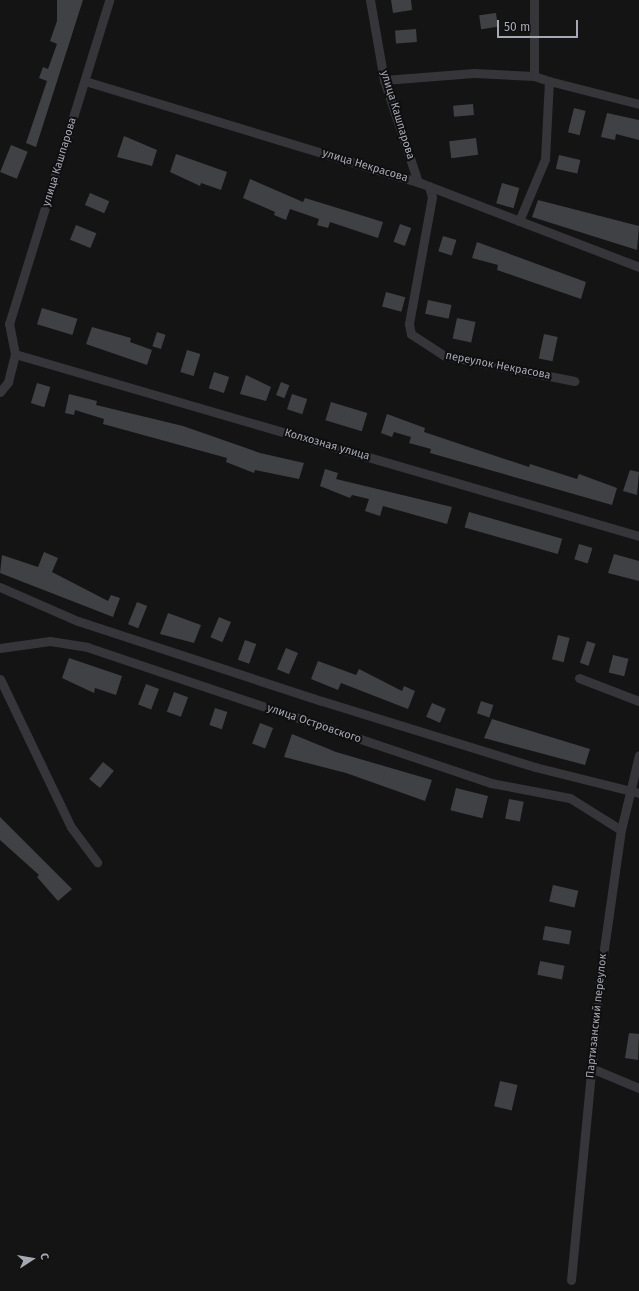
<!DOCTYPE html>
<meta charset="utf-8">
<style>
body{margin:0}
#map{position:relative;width:639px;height:1291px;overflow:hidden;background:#141415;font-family:"Fira Sans",sans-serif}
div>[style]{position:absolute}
.building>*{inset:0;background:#404145;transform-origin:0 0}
.minor>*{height:9px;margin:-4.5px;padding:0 4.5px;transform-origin:4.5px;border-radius:4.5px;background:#35353a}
span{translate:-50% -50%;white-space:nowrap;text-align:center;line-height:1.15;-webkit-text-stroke:4px #0f0f10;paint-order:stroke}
.street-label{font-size:11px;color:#a6a8b4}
.north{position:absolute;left:12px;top:1239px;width:40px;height:40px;-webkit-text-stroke:3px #0f0f10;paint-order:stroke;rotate:78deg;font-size:11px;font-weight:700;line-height:16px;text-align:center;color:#a6a8b4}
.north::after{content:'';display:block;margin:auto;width:14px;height:18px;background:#a6a8b4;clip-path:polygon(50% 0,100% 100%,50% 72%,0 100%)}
.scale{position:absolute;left:497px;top:20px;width:81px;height:18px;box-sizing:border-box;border:2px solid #a6a8b4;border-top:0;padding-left:5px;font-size:12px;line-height:14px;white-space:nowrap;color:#a6a8b4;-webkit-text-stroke:3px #0f0f10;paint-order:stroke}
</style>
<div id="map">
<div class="building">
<div style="clip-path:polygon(57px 0,83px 0,36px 147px,26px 143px,47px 81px,39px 78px,43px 67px,48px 69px,57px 44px,50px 41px,57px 21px)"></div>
<div style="clip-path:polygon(391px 0,411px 0,412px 10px,393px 13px)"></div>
<div style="left:496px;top:13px;width:14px;height:17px;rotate:82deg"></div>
<div style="left:416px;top:29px;width:13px;height:21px;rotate:86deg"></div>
<div style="left:473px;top:104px;width:11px;height:20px;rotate:85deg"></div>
<div style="left:574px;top:108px;width:12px;height:25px;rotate:14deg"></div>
<div style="clip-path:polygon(607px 113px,639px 120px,639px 140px,616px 134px,615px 140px,601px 137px)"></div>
<div style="clip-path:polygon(124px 136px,157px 150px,152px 166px,117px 157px)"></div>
<div style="left:476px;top:138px;width:17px;height:27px;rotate:83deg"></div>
<div style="left:11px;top:145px;width:18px;height:29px;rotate:22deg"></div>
<div style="clip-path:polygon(176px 154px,227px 172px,221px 190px,201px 183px,200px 186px,170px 172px)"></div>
<div style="left:559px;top:155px;width:22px;height:14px;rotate:13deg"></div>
<div style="clip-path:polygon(250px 179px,303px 202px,305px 198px,383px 222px,378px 238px,330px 222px,328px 228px,317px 225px,319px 219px,290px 209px,286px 220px,274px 215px,275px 212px,243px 198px)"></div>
<div style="left:502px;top:183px;width:18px;height:21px;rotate:16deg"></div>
<div style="left:90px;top:193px;width:21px;height:13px;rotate:23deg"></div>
<div style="clip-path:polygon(538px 200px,639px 226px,637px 250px,532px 217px)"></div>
<div style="left:400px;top:224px;width:12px;height:19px;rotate:20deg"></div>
<div style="left:76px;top:225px;width:22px;height:16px;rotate:22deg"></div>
<div style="left:443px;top:236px;width:14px;height:16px;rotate:17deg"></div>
<div style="clip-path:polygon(477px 242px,586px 282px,581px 299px,497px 270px,498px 265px,472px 258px)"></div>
<div style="left:386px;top:292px;width:20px;height:15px;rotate:15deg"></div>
<div style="left:428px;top:300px;width:24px;height:14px;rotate:12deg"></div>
<div style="left:42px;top:308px;width:37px;height:17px;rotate:17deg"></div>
<div style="left:457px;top:318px;width:19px;height:21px;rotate:12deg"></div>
<div style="clip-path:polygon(92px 327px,131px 338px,130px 342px,152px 350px,147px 365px,86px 344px)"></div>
<div style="left:157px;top:332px;width:9px;height:15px;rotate:18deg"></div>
<div style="left:544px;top:334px;width:14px;height:25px;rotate:12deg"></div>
<div style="left:187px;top:350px;width:14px;height:23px;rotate:17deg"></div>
<div style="left:214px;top:372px;width:16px;height:17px;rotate:18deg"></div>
<div style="clip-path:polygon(246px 375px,271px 387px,266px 401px,240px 394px)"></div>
<div style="left:281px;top:382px;width:9px;height:14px;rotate:21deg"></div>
<div style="left:37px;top:383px;width:14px;height:21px;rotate:17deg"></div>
<div style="clip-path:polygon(69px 394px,97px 401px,96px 405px,183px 426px,260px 453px,304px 463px,299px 479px,255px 470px,254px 473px,226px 462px,227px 458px,103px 424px,104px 419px,75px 410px,74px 415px,65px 413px)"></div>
<div style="left:292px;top:394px;width:16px;height:16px;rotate:18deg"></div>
<div style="left:331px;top:402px;width:38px;height:19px;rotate:17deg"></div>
<div style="clip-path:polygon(387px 414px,425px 428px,424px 432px,529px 467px,530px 464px,577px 479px,579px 474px,617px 488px,612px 505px,430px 453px,431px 449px,409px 443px,411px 437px,394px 432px,392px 437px,381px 433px)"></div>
<div style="clip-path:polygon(325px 469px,338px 473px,336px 479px,452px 507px,447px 524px,383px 506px,380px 516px,365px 511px,369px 499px,352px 495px,350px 498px,320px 486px)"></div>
<div style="clip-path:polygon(630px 470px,639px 472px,637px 495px,623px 491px)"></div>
<div style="left:469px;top:512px;width:97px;height:16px;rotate:16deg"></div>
<div style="left:579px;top:544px;width:14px;height:16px;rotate:17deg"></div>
<div style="clip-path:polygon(44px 552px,58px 558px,52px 572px,108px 601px,111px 595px,120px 598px,113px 617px,0 573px,2px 555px,38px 567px)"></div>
<div style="clip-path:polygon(614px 554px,639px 561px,639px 581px,608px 573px)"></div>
<div style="left:137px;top:602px;width:11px;height:24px;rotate:22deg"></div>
<div style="clip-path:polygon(168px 613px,201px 625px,194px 643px,160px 634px)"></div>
<div style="left:219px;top:617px;width:13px;height:22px;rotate:23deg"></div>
<div style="left:558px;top:635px;width:12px;height:25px;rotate:14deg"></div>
<div style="left:245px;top:640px;width:12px;height:21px;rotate:20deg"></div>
<div style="left:587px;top:641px;width:9px;height:23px;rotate:18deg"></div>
<div style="left:286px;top:648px;width:13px;height:23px;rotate:23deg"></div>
<div style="left:613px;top:655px;width:16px;height:18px;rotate:14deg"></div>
<div style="clip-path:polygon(69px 658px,122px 676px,116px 695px,95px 688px,94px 693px,62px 678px)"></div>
<div style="clip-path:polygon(318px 661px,356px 675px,359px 669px,402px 691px,404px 686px,415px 691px,408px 709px,341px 683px,338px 690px,311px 679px)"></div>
<div style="left:146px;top:684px;width:14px;height:22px;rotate:21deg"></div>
<div style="left:174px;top:692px;width:15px;height:21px;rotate:20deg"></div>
<div style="left:481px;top:701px;width:13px;height:13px;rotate:18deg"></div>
<div style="left:432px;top:703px;width:15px;height:15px;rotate:23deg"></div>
<div style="left:215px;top:708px;width:13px;height:18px;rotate:18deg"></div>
<div style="clip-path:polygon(492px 719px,590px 749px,585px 765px,484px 738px)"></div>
<div style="left:260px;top:723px;width:14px;height:22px;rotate:21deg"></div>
<div style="clip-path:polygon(292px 734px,336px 752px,432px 780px,425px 801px,346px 773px,284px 757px)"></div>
<div style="left:103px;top:762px;width:14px;height:22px;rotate:39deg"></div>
<div style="left:456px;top:788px;width:33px;height:23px;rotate:14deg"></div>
<div style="left:509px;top:799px;width:15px;height:20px;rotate:11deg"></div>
<div style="clip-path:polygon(0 817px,72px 889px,58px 901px,37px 877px,39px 875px,0 840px)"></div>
<div style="left:553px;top:885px;width:26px;height:17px;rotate:13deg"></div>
<div style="left:545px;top:926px;width:27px;height:14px;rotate:10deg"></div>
<div style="left:540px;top:961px;width:25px;height:14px;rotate:11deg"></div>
<div style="clip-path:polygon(629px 1033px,639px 1034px,638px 1060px,625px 1058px)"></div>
<div style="left:500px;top:1081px;width:18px;height:26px;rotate:13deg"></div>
</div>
<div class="minor">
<div style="left:370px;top:0;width:81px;rotate:80.1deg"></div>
<div style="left:384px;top:80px;width:108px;rotate:71.6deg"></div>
<div style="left:534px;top:0;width:76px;rotate:90deg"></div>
<div style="left:384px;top:80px;width:90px;rotate:-4.4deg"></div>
<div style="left:474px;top:73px;width:60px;rotate:2.9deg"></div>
<div style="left:534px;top:76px;width:16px;rotate:18deg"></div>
<div style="left:85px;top:81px;width:348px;rotate:16.9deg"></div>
<div style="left:418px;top:182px;width:237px;rotate:21deg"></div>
<div style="left:429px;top:186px;width:11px;rotate:75deg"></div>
<div style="left:432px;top:197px;width:129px;rotate:100.3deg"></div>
<div style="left:409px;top:324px;width:10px;rotate:79deg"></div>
<div style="left:411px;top:334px;width:38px;rotate:33deg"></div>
<div style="left:443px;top:355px;width:134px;rotate:11.2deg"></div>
<div style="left:519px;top:221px;width:67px;rotate:-67.2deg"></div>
<div style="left:545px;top:159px;width:78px;rotate:-87.1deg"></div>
<div style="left:549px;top:81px;width:93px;rotate:14.3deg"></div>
<div style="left:15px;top:354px;width:650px;rotate:16.26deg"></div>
<div style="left:0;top:392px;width:13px;rotate:-51deg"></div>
<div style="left:8px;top:382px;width:29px;rotate:-76deg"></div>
<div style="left:15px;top:354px;width:31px;rotate:-101deg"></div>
<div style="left:9px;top:324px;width:339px;rotate:-72.8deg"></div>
<div style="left:0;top:587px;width:85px;rotate:23.6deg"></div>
<div style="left:78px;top:621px;width:257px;rotate:18.2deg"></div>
<div style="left:322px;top:701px;width:223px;rotate:17.2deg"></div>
<div style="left:535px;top:767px;width:107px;rotate:14deg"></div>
<div style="left:0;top:648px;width:50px;rotate:-8deg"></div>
<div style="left:50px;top:641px;width:37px;rotate:9deg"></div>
<div style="left:87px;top:647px;width:426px;rotate:18.6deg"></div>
<div style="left:491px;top:783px;width:80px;rotate:10.8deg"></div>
<div style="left:570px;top:798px;width:60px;rotate:32.1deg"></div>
<div style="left:579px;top:678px;width:64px;rotate:21deg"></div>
<div style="left:0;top:679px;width:164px;rotate:64.4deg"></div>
<div style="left:71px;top:827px;width:44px;rotate:53.4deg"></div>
<div style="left:591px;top:1068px;width:52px;rotate:22.6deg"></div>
<div style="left:571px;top:1280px;width:304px;rotate:-84.5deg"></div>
<div style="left:600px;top:977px;width:148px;rotate:-81.9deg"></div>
<div style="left:621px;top:830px;width:77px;rotate:-76.5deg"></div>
</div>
<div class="street-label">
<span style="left:397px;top:115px;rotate:73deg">улица Кашпарова</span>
<span style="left:60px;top:162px;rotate:-73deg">улица Кашпарова</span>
<span style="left:365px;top:166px;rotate:17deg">улица Некрасова</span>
<span style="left:498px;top:366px;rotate:11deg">переулок Некрасова</span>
<span style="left:327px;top:445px;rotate:16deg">Колхозная улица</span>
<span style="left:314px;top:724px;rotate:19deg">улица Островского</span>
<span style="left:597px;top:1016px;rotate:-84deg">Партизанский переулок</span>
</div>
<div class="north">С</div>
<div class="scale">50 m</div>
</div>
